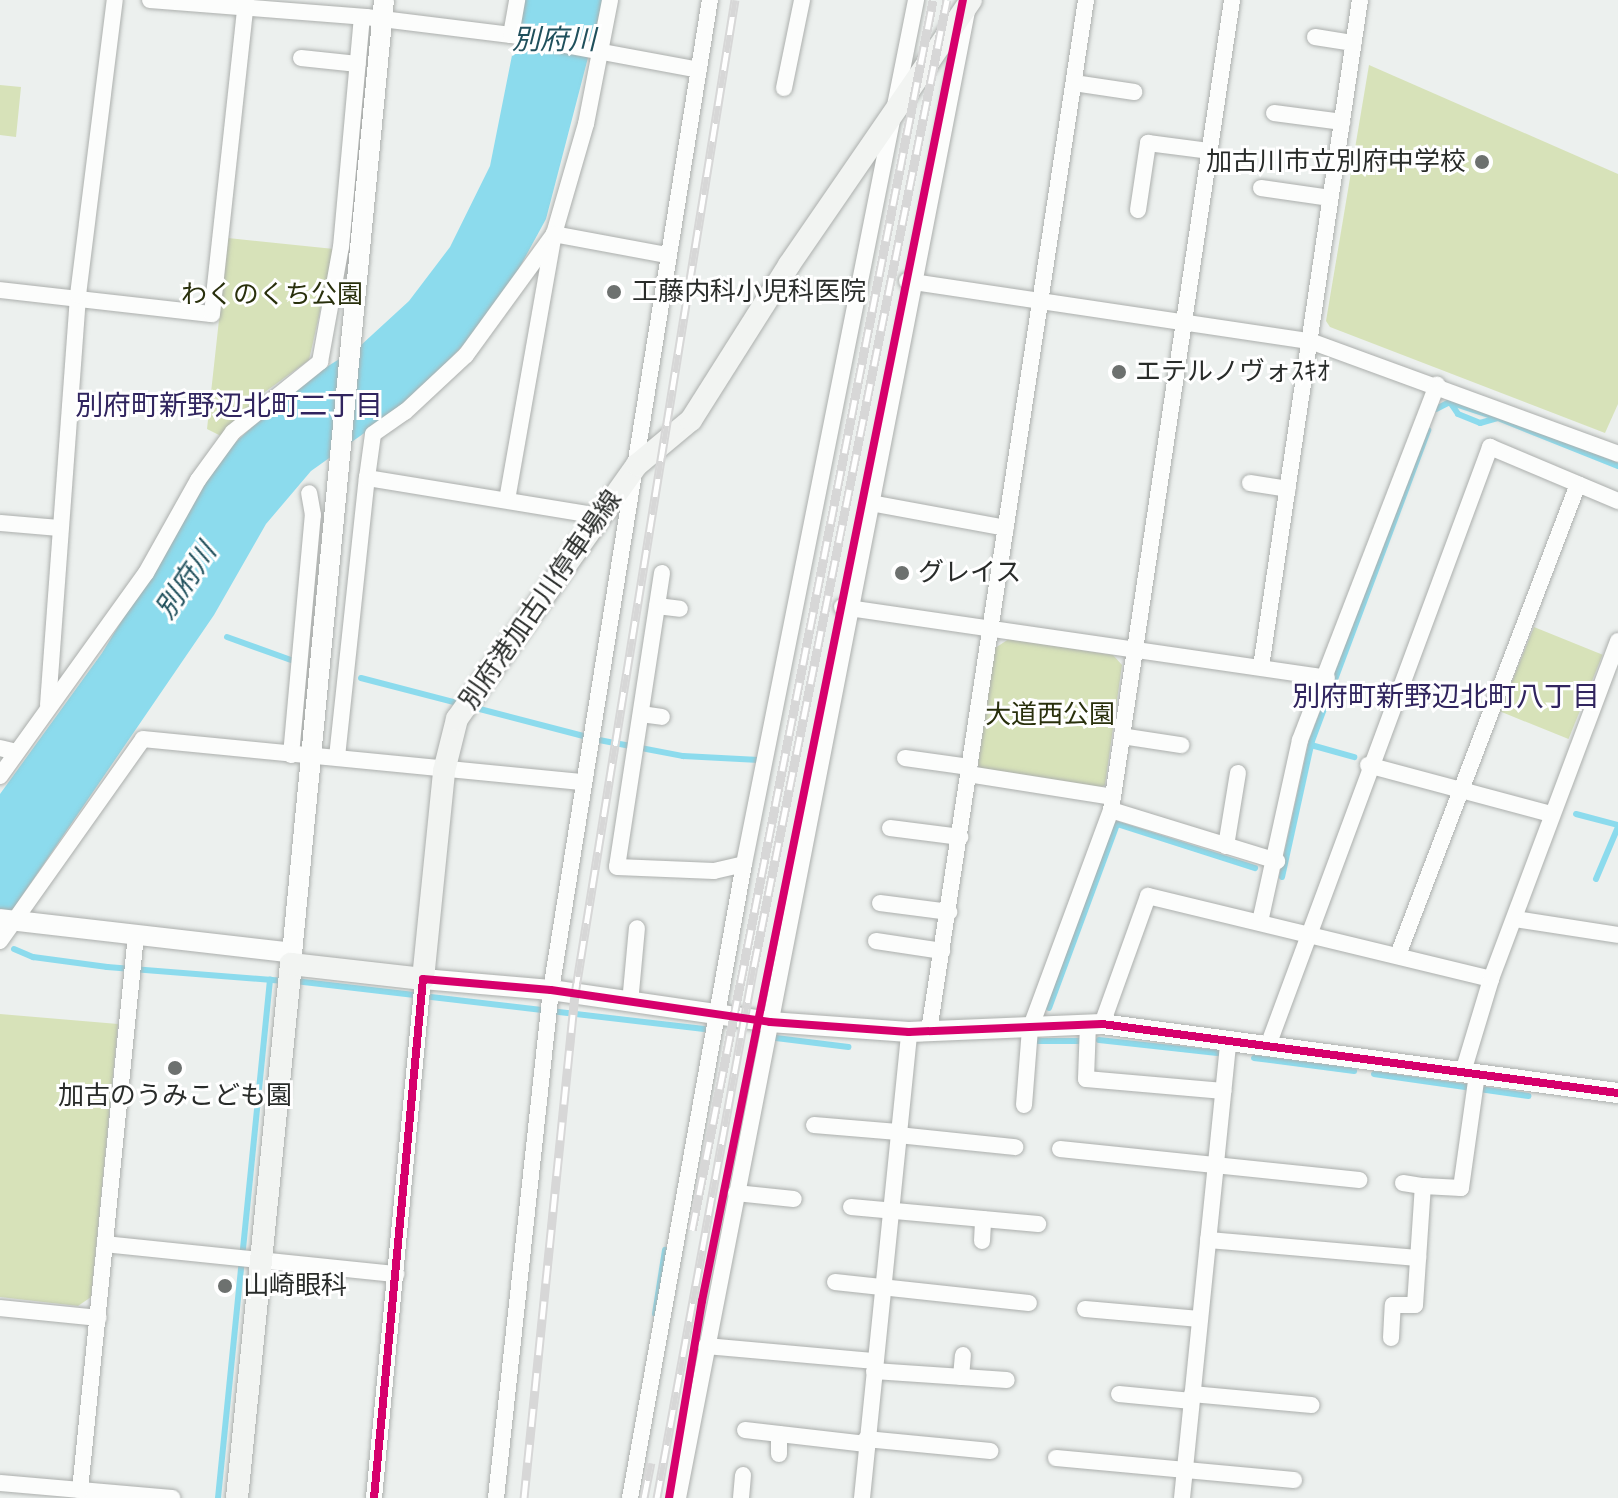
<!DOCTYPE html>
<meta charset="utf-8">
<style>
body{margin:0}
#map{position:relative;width:1618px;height:1498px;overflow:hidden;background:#ecf0ee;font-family:"Roboto Condensed","Noto Sans JP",sans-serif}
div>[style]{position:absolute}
.green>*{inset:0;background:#d7e2b9;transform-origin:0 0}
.water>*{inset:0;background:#8cdbed}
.stream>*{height:6px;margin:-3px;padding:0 3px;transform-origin:3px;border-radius:3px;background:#8cdbed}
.roads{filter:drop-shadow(0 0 2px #acafad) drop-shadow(0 0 2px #acafad)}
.minor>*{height:16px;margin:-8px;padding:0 8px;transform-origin:8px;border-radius:8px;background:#fcfdfc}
.tertiary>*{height:20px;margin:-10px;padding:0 10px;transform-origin:10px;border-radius:10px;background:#fcfdfc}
.secondary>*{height:22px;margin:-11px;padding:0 11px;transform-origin:11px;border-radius:11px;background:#f2f4f2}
.rail>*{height:9px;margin-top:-4.5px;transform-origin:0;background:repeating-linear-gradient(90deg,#fff 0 18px,#d7d7d7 0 36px);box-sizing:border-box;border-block:2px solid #d7d7d7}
.cycleway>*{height:8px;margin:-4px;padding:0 4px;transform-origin:4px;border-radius:4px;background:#d6006c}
.dots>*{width:22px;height:22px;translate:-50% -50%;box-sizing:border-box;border:4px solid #fff;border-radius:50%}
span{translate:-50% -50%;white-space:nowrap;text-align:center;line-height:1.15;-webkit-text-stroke:6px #fff;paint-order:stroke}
.poi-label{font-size:26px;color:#292c2a}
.right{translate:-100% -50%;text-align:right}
.left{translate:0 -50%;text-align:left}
.park-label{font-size:26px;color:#29300c}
.street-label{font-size:26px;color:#292c2a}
.water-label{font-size:28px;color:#20505c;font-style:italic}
.neighbourhood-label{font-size:28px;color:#31255f}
</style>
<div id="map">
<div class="green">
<div style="clip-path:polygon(1369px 65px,1618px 174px,1618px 404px,1605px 433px,1330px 327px,1326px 321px)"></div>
<div style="clip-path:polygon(0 85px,21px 87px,16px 137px,0 135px)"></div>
<div style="clip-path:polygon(228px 238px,334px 249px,309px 360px,258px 397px,221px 436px,207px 429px)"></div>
<div style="left:1534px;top:627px;width:74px;height:91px;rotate:22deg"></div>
<div style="clip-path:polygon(1009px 639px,1113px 655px,1122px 665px,1105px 785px,1097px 790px,982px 772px,978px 765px,995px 648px)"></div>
<div style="clip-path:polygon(0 1014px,118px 1024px,91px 1297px,78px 1306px,0 1297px)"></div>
</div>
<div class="water">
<div style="clip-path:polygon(523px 0,603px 0,546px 219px,516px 274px,468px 340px,412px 399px,311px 471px,266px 524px,214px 615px,0 928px,0 794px,102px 653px,224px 453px,298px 385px,360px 346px,409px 301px,450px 247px,490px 166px)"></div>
</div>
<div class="stream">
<div style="left:1452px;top:403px;width:40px;rotate:18deg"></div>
<div style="left:1436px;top:409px;width:16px;rotate:-27deg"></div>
<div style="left:1450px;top:402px;width:14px;rotate:56deg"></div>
<div style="left:1458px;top:414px;width:24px;rotate:22deg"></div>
<div style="left:1480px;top:423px;width:19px;rotate:-16deg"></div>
<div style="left:1498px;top:418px;width:129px;rotate:21.8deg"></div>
<div style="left:227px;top:637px;width:68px;rotate:19.8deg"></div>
<div style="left:361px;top:678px;width:103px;rotate:14.6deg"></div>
<div style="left:472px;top:707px;width:131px;rotate:14.6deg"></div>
<div style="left:599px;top:740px;width:86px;rotate:10.8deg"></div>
<div style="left:683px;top:756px;width:76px;rotate:3deg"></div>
<div style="left:1311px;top:745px;width:45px;rotate:15.6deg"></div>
<div style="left:1576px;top:814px;width:43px;rotate:14.7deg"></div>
<div style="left:1282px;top:877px;width:139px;rotate:-77.6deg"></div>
<div style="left:1312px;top:741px;width:332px;rotate:-69.5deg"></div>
<div style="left:1596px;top:879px;width:56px;rotate:-67.1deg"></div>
<div style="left:14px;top:949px;width:21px;rotate:23deg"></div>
<div style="left:33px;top:957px;width:75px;rotate:7.7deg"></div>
<div style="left:107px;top:967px;width:178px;rotate:4.5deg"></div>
<div style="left:295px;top:981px;width:412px;rotate:6.7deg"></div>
<div style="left:1049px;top:1008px;width:196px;rotate:-69.7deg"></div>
<div style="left:1117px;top:824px;width:145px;rotate:17.7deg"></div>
<div style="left:776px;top:1038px;width:73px;rotate:7.1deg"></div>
<div style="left:1099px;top:1040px;width:119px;rotate:6.3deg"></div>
<div style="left:1032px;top:1041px;width:51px"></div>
<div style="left:1254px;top:1058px;width:101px;rotate:7.4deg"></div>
<div style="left:1374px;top:1074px;width:156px;rotate:8.1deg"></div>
<div style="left:655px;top:1314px;width:65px;rotate:-81.1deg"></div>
<div style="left:218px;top:1498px;width:521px;rotate:-84.27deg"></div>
</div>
<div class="roads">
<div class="minor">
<div style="left:150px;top:0;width:217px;rotate:4.5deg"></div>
<div style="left:366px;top:17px;width:146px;rotate:7.1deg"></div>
<div style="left:511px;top:35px;width:191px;rotate:10.5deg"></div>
<div style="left:511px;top:35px;width:36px;rotate:-80deg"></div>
<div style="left:1315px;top:37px;width:39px;rotate:9deg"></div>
<div style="left:301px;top:58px;width:57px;rotate:6deg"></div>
<div style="left:1074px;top:83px;width:61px;rotate:8.5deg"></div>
<div style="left:784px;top:88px;width:90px;rotate:-78.4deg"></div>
<div style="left:1274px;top:113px;width:69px;rotate:7.5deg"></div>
<div style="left:1261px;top:188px;width:70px;rotate:8.2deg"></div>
<div style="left:1138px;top:210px;width:68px;rotate:-81.5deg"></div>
<div style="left:1148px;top:143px;width:63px;rotate:7.4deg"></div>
<div style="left:907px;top:281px;width:407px;rotate:8.5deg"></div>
<div style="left:1310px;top:341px;width:328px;rotate:20.1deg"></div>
<div style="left:0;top:290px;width:213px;rotate:6.5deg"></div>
<div style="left:212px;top:314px;width:316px;rotate:-83.8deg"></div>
<div style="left:367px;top:478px;width:44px;rotate:-82.2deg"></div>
<div style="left:373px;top:434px;width:39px;rotate:-35deg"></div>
<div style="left:405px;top:412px;width:83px;rotate:-43.1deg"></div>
<div style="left:466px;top:355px;width:150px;rotate:-54deg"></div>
<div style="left:554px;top:234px;width:115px;rotate:-73.8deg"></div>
<div style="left:586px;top:124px;width:126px;rotate:-79deg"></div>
<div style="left:1250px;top:483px;width:38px;rotate:9deg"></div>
<div style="left:507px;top:500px;width:270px;rotate:-80deg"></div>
<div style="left:554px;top:234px;width:114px;rotate:10.6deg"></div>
<div style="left:871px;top:503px;width:137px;rotate:10.5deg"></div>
<div style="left:0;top:523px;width:60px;rotate:4.8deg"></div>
<div style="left:662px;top:573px;width:297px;rotate:98.7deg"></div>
<div style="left:617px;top:867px;width:97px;rotate:2.4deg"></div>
<div style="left:714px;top:871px;width:31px;rotate:-13deg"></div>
<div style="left:657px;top:606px;width:23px;rotate:7deg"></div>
<div style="left:842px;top:607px;width:490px;rotate:8.3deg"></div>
<div style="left:1261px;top:667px;width:674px;rotate:-81.56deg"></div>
<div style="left:48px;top:705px;width:411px;rotate:-85.8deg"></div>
<div style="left:78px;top:295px;width:297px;rotate:-82.9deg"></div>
<div style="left:641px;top:714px;width:21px;rotate:8deg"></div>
<div style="left:1122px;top:736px;width:60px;rotate:8.7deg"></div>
<div style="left:0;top:748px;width:16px;rotate:14deg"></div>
<div style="left:291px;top:755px;width:241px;rotate:-84.8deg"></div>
<div style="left:313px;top:515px;width:22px;rotate:-100deg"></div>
<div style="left:337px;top:757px;width:281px;rotate:-83.9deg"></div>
<div style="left:367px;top:478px;width:235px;rotate:9.3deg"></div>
<div style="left:905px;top:758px;width:65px;rotate:8deg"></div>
<div style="left:1368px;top:765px;width:189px;rotate:15deg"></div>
<div style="left:968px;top:774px;width:147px;rotate:9deg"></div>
<div style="left:0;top:776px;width:250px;rotate:-54.3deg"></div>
<div style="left:146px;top:573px;width:107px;rotate:-60.8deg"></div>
<div style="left:198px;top:480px;width:59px;rotate:-53.9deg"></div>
<div style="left:233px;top:432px;width:112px;rotate:-38.8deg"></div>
<div style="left:320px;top:362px;width:117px;rotate:-79.7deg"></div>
<div style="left:341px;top:247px;width:231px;rotate:-84.8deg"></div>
<div style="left:1111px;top:810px;width:174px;rotate:17.1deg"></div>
<div style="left:890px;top:828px;width:71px;rotate:7.3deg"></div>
<div style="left:1226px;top:846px;width:74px;rotate:-80.7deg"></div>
<div style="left:880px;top:903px;width:70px;rotate:7.4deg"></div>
<div style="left:1515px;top:919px;width:104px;rotate:8.8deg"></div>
<div style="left:1260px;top:922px;width:186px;rotate:-77.6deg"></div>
<div style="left:1300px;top:740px;width:381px;rotate:-68.9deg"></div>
<div style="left:0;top:941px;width:247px;rotate:-54.7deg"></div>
<div style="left:143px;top:739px;width:440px;rotate:5.6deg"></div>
<div style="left:876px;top:941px;width:67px;rotate:8.6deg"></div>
<div style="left:1398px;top:955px;width:504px;rotate:-69.08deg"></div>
<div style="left:630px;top:1003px;width:75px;rotate:-84.7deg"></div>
<div style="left:1088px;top:1024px;width:55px;rotate:92.1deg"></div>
<div style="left:1086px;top:1079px;width:138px;rotate:5deg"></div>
<div style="left:1102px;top:1024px;width:136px;rotate:-70.2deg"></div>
<div style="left:1148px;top:896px;width:353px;rotate:13.6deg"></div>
<div style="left:929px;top:1031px;width:1043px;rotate:-81.34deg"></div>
<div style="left:1269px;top:1043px;width:636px;rotate:-69.65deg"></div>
<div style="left:1490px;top:447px;width:139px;rotate:22.9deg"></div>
<div style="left:1463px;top:1072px;width:97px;rotate:-73.2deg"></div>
<div style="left:1491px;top:979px;width:361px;rotate:-69.4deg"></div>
<div style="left:1024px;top:1105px;width:76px;rotate:-85.5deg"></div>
<div style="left:1030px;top:1029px;width:233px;rotate:-69.7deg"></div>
<div style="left:1111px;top:810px;width:819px;rotate:-81.5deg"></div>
<div style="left:814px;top:1125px;width:84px;rotate:4.8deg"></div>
<div style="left:898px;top:1135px;width:118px;rotate:5.9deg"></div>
<div style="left:1060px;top:1149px;width:301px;rotate:5.9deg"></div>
<div style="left:1403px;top:1183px;width:20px;rotate:9deg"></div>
<div style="left:736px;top:1193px;width:58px;rotate:5.9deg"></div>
<div style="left:851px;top:1207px;width:188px;rotate:5.2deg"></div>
<div style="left:1208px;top:1240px;width:211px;rotate:4.9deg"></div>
<div style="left:982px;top:1241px;width:22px;rotate:-87deg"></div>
<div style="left:105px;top:1244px;width:293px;rotate:5.9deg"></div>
<div style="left:835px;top:1282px;width:195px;rotate:6.2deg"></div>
<div style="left:0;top:1308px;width:99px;rotate:5.8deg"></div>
<div style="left:1085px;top:1309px;width:115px;rotate:5deg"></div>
<div style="left:1391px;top:1338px;width:33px;rotate:-87deg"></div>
<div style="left:1393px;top:1305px;width:22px"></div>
<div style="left:1415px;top:1305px;width:119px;rotate:-86.2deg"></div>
<div style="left:1423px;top:1186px;width:38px;rotate:3deg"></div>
<div style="left:1461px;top:1188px;width:115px;rotate:-82deg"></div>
<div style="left:706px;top:1346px;width:170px;rotate:5.1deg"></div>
<div style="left:874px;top:1371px;width:133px;rotate:3.9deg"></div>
<div style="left:961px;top:1377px;width:22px;rotate:-85deg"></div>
<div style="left:1119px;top:1394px;width:73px;rotate:5.5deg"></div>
<div style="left:1192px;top:1394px;width:120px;rotate:5.3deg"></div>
<div style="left:745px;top:1430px;width:122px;rotate:6.6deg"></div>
<div style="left:866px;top:1439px;width:125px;rotate:5.5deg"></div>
<div style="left:779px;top:1454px;width:20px;rotate:-90deg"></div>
<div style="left:1056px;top:1458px;width:239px;rotate:5.3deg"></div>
<div style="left:0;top:1483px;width:173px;rotate:5deg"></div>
<div style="left:80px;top:1490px;width:558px;rotate:-84.24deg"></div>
<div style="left:374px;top:1498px;width:521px;rotate:-84.61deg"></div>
<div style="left:496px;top:1498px;width:511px;rotate:-83.82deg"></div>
<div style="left:551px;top:990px;width:1003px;rotate:-80.88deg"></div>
<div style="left:630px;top:1498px;width:644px;rotate:-79.81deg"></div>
<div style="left:744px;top:864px;width:881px;rotate:-78.74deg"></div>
<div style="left:678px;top:1498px;width:1515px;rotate:-79deg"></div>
<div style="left:741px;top:1498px;width:23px;rotate:-85deg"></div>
<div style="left:862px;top:1498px;width:468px;rotate:-84.2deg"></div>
<div style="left:1182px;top:1498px;width:461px;rotate:-84.2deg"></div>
</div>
<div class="tertiary">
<div style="left:0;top:919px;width:294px;rotate:6.6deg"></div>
<div style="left:291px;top:964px;width:968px;rotate:-84.49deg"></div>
<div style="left:423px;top:979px;width:128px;rotate:4.9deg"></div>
<div style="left:551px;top:990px;width:221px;rotate:8.3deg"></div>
<div style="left:770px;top:1022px;width:139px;rotate:4.1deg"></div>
<div style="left:909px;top:1032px;width:193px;rotate:-2.4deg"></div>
<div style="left:1102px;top:1024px;width:521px;rotate:7.62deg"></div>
</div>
<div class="secondary">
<div style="left:237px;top:1498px;width:537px;rotate:-84.23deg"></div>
<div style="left:291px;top:964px;width:133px;rotate:6.5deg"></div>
<div style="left:423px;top:979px;width:209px;rotate:-84.2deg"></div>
<div style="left:444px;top:771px;width:54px;rotate:-76deg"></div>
<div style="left:457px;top:719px;width:311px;rotate:-54.7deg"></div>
<div style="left:637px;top:465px;width:70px;rotate:-39.8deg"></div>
<div style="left:691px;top:420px;width:183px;rotate:-57.7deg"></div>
<div style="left:789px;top:265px;width:321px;rotate:-55.5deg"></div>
</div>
</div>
<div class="rail">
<div style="left:692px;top:1230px;width:1253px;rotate:-78.91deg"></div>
<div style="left:524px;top:1498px;width:507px;rotate:-84.22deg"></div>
<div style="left:575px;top:994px;width:1007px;rotate:-80.86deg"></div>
<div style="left:644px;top:1498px;width:36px;rotate:-79deg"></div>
<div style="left:657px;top:1498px;width:541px;rotate:-79.67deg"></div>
<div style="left:754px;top:966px;width:985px;rotate:-78.7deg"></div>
</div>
<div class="cycleway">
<div style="left:374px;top:1498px;width:521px;rotate:-84.61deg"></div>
<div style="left:423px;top:979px;width:128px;rotate:4.9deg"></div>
<div style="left:551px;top:990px;width:221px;rotate:8.3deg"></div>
<div style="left:770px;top:1022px;width:139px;rotate:4.1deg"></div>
<div style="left:909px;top:1032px;width:193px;rotate:-2.4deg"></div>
<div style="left:1102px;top:1024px;width:521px;rotate:7.62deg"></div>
<div style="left:669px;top:1498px;width:200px;rotate:-80.5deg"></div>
<div style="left:702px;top:1301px;width:1327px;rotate:-78.66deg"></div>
</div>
<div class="dots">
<div style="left:1482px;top:162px;background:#6d716f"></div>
<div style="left:614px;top:292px;background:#6d716f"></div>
<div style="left:1119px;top:372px;background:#6d716f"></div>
<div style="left:902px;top:573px;background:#6d716f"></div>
<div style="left:175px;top:1068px;background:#6d716f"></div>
<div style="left:225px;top:1286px;background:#6d716f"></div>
</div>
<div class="poi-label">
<span class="right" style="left:1466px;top:162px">加古川市立別府中学校</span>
<span class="left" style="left:632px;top:292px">工藤内科小児科医院</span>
<span class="left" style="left:1135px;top:372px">エテルノヴォｽｷｵ</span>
<span class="left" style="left:918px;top:573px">グレイス</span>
<span style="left:175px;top:1096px">加古のうみこども園</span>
<span class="left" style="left:243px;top:1286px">山崎眼科</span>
</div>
<div class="park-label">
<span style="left:272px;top:295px">わくのくち公園</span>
<span style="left:1050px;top:715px">大道西公園</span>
</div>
<div class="street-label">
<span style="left:541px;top:600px;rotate:-55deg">別府港加古川停車場線</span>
</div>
<div class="water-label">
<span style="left:554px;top:40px">別府川</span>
<span style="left:186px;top:581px;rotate:-56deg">別府川</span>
</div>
<div class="neighbourhood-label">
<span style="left:229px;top:406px">別府町新野辺北町二丁目</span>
<span style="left:1446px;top:697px">別府町新野辺北町八丁目</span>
</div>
</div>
